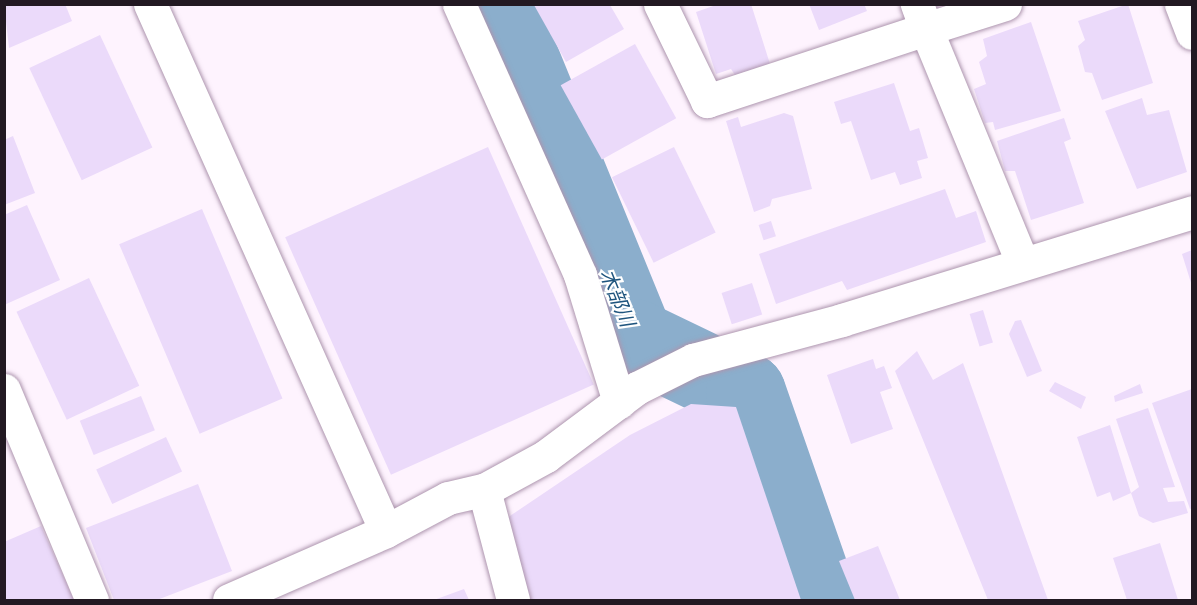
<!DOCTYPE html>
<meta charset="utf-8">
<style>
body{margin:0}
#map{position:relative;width:1197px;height:605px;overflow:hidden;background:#fef3fe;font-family:Karla,"Noto Sans JP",sans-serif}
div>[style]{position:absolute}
.river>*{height:80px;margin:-40px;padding:0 40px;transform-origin:40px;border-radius:40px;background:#8baecc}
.building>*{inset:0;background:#ebdafa;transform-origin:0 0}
.roads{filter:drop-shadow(0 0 2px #ad95ae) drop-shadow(0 0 2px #ad95ae)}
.minor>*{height:33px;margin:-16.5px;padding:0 16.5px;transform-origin:16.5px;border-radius:16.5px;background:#fff}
span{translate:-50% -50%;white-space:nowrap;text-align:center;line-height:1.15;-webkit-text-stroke:4.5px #fff;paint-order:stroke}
.water-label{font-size:20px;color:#1f557e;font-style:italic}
.frame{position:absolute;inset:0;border:6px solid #221922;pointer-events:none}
</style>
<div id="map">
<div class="river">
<div style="left:497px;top:4px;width:362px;rotate:67.8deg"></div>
<div style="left:634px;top:339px;width:124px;rotate:25.7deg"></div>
<div style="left:746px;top:393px;width:219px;rotate:70.8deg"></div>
</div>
<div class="building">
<div style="clip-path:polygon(4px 4px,65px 4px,72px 21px,9px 48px)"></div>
<div style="clip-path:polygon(719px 4px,751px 4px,770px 64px,735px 75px,731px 69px,716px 74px,696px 12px)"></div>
<div style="clip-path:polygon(809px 4px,864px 4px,867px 11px,819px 30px)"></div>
<div style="clip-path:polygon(1128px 4px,1153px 83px,1102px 100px,1092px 73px,1085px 72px,1078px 46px,1085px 40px,1078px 21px)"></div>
<div style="clip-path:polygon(534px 5px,610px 5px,624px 29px,566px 62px)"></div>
<div style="clip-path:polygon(1031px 22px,1061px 111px,995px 130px,993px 122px,985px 123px,974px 89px,986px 84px,979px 62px,987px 56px,983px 39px)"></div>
<div style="left:100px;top:35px;width:124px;height:78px;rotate:65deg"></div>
<div style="left:635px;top:44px;width:85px;height:85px;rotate:61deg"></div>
<div style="clip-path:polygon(894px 83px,910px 131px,919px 128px,928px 158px,917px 161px,922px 178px,900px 185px,895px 172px,871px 180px,851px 121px,841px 124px,834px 102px)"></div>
<div style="clip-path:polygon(1142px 98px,1147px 115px,1169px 110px,1187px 172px,1137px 189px,1105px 111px)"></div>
<div style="clip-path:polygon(784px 113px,793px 116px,812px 189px,772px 199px,770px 206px,754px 212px,726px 121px,738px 117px,741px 127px)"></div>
<div style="clip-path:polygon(1064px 118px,1071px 139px,1064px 142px,1084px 203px,1031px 220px,1015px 171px,1005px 171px,997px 141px)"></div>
<div style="clip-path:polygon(13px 136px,35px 193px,4px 205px,4px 140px)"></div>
<div style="left:488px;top:147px;width:260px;height:222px;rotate:66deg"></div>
<div style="left:674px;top:147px;width:95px;height:69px;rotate:64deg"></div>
<div style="clip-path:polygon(945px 189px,956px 218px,976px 211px,986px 242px,847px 290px,842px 281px,776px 304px,759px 254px)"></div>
<div style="clip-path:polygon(27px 205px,60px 280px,4px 305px,4px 215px)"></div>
<div style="left:202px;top:209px;width:206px;height:90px;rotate:67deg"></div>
<div style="left:771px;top:221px;width:16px;height:13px;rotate:72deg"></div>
<div style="clip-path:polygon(1192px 250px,1192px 286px,1182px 254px)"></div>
<div style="left:89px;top:278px;width:119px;height:80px;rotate:65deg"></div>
<div style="left:752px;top:283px;width:33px;height:32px;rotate:72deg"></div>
<div style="left:983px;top:310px;width:34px;height:14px;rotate:73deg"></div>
<div style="clip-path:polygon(1021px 320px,1042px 371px,1027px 377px,1009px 334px,1015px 321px)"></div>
<div style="clip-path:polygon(917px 351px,933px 380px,963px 363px,1048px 600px,988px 600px,895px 371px)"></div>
<div style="clip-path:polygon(873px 359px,876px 369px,884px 366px,892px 388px,880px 392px,893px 429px,851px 444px,827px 375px)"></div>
<div style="clip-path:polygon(1055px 382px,1086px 397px,1081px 409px,1049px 391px)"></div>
<div style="clip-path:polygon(1140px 384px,1143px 393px,1115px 402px,1114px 396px)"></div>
<div style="clip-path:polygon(1192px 389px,1192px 508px,1190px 509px,1152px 403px)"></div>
<div style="left:141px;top:396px;width:37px;height:66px;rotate:68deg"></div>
<div style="clip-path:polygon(691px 404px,736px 407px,801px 600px,530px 600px,504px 520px,630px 435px)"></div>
<div style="clip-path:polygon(1148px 408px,1175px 487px,1163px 488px,1168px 502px,1184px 501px,1188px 513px,1153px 523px,1139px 516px,1131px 493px,1139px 487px,1116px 419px)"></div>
<div style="clip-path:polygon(1110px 425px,1131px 493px,1113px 501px,1110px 492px,1097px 497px,1077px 437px)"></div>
<div style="left:166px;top:437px;width:38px;height:77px;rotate:65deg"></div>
<div style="clip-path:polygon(198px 484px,232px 571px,157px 600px,114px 600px,86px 528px)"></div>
<div style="clip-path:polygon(41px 526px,74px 600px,4px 600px,4px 542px)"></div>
<div style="clip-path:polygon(1160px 543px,1178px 600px,1127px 600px,1113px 558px)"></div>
<div style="clip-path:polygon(878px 546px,900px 600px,855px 600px,839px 561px)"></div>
<div style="clip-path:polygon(464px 589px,469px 600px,434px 600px)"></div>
</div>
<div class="roads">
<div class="minor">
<div style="left:150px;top:4px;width:577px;rotate:65.88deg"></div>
<div style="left:459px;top:4px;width:297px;rotate:65.9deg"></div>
<div style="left:580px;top:275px;width:133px;rotate:72.9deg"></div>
<div style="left:660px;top:4px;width:108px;rotate:64.1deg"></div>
<div style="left:707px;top:101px;width:231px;rotate:-18.2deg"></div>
<div style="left:926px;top:29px;width:27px;rotate:-110deg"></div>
<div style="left:1005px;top:4px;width:83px;rotate:162.4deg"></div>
<div style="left:926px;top:29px;width:252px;rotate:67.6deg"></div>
<div style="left:1181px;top:4px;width:31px;rotate:69deg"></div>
<div style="left:4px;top:390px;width:228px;rotate:67.3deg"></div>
<div style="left:484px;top:490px;width:114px;rotate:75.2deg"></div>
<div style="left:229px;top:600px;width:171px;rotate:-23.7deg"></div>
<div style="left:386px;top:531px;width:70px;rotate:-28deg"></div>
<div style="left:448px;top:498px;width:37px;rotate:-13deg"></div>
<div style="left:484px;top:490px;width:71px;rotate:-28.7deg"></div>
<div style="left:546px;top:456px;width:114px;rotate:-36.8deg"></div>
<div style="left:637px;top:388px;width:63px;rotate:-26.6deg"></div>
<div style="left:693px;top:360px;width:154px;rotate:-15deg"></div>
<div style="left:842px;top:320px;width:366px;rotate:-17.1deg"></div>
</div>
</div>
<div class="water-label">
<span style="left:617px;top:298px;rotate:68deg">木部川</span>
</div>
<div class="frame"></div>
</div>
